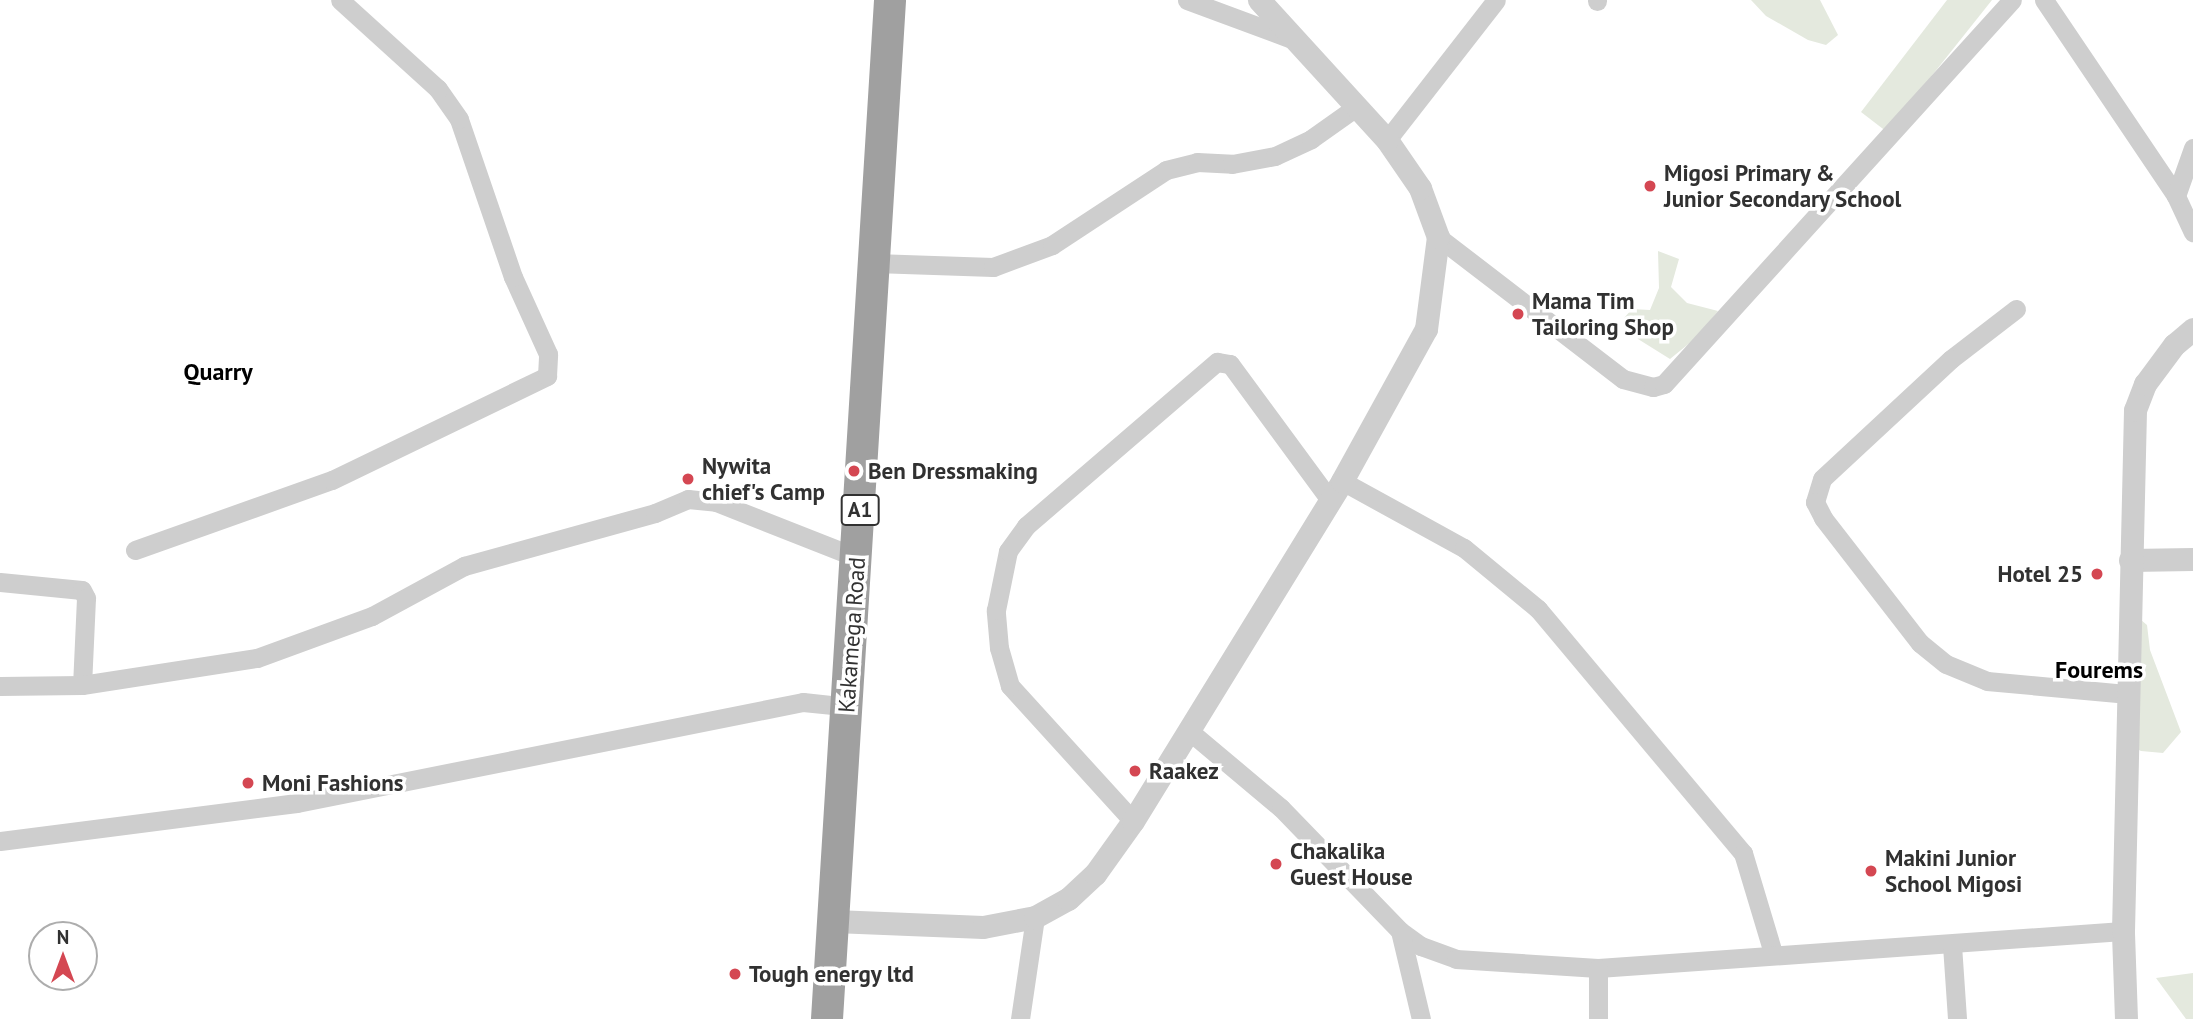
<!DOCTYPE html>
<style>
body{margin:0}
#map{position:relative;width:2193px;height:1019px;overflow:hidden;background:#fff;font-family:"PT Sans",sans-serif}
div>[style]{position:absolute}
.green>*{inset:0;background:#e4e9de}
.minor>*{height:19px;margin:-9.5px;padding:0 9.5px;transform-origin:9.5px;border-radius:9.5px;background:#cecece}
.tertiary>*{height:23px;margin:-11.5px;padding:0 11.5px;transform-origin:11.5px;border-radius:11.5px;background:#cecece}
.trunk>*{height:32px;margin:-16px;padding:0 16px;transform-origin:16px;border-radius:16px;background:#a0a0a0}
.dots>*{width:19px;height:19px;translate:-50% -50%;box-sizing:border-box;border:4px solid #fff;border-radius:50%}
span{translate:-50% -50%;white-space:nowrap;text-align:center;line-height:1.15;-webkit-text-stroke:7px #fff;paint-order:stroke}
.shield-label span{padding:2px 5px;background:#fff;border:2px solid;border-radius:5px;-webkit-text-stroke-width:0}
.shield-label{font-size:21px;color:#313131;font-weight:700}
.poi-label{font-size:23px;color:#313131;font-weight:700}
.left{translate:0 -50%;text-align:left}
.right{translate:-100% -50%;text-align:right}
.street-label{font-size:23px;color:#313131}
.neighbourhood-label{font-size:24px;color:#000;font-weight:700}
.north{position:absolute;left:28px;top:921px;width:70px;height:70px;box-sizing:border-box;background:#fff;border:2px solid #adadad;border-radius:50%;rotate:0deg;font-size:19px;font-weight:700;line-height:28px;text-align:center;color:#313131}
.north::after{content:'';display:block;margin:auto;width:24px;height:32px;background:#d44752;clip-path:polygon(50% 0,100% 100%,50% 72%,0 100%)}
</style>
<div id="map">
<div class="green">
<div style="clip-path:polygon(1751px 0,1820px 0,1838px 35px,1826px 45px,1808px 40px,1766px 16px)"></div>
<div style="clip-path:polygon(1947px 0,1992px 0,1887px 132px,1861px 112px)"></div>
<div style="clip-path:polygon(1658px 251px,1679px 259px,1671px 287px,1687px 303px,1718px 311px,1697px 337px,1670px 359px,1638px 339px,1624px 318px,1632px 309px,1650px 310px,1659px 288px)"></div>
<div style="clip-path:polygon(2135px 615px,2147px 625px,2150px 650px,2181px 732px,2163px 753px,2141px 751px,2127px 744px)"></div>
<div style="clip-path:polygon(2193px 973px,2193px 1019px,2186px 1019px,2156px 978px)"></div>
</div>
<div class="minor">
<div style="left:1187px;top:0;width:112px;rotate:20.4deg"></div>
<div style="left:1597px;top:0;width:1px;rotate:90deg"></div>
<div style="left:2044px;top:0;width:236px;rotate:56deg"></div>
<div style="left:2176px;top:196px;width:40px;rotate:65deg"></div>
<div style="left:1387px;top:140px;width:177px;rotate:-52.1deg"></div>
<div style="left:2176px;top:196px;width:51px;rotate:-70.5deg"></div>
<div style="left:1438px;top:237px;width:233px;rotate:37.5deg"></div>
<div style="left:1623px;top:379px;width:31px;rotate:15deg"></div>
<div style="left:1653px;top:387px;width:11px;rotate:-15deg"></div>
<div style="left:1664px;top:384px;width:518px;rotate:-47.82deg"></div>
<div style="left:874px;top:263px;width:119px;rotate:1.9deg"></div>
<div style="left:993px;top:267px;width:63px;rotate:-20.4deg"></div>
<div style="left:1052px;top:245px;width:136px;rotate:-33.3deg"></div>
<div style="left:1166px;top:170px;width:32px;rotate:-14deg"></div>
<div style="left:1197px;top:162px;width:35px;rotate:3deg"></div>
<div style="left:1232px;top:164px;width:44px;rotate:-10.5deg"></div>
<div style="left:1275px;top:156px;width:40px;rotate:-25deg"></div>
<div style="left:1311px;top:139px;width:55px;rotate:-35.4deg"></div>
<div style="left:2016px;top:309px;width:82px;rotate:142.4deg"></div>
<div style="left:1951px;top:359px;width:176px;rotate:137.1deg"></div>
<div style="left:1822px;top:479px;width:24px;rotate:107deg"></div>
<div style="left:1815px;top:502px;width:18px;rotate:63deg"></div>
<div style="left:1823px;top:518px;width:158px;rotate:52.2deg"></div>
<div style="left:1920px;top:643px;width:33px;rotate:39deg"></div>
<div style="left:1946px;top:664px;width:44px;rotate:22.5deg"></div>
<div style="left:1987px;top:681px;width:142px;rotate:5.3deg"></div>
<div style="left:1342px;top:481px;width:139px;rotate:28.8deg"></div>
<div style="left:1464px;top:548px;width:96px;rotate:39.5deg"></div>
<div style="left:1538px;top:609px;width:319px;rotate:50deg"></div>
<div style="left:1743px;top:853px;width:104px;rotate:73.3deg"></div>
<div style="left:135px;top:550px;width:209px;rotate:-19.6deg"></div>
<div style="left:332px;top:480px;width:239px;rotate:-25.8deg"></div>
<div style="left:547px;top:376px;width:22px;rotate:-87deg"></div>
<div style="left:548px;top:354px;width:85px;rotate:-114.4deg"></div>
<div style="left:513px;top:277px;width:167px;rotate:-108.9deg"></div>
<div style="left:459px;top:119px;width:37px;rotate:-125deg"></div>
<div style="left:438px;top:89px;width:132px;rotate:-137.8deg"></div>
<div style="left:0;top:582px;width:82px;rotate:5.6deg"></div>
<div style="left:82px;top:590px;width:9px;rotate:63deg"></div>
<div style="left:86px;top:598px;width:87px;rotate:92.6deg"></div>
<div style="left:0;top:686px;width:82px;rotate:-0.7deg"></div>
<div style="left:82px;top:685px;width:177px;rotate:-8.8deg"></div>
<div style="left:257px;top:658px;width:122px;rotate:-20.1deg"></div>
<div style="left:372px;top:616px;width:105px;rotate:-28.5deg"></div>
<div style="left:464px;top:566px;width:198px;rotate:-15.5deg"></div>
<div style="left:655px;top:513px;width:36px;rotate:-23deg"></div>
<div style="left:688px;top:499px;width:28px;rotate:6deg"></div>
<div style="left:716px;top:502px;width:136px;rotate:21.5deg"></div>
<div style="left:1188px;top:730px;width:121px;rotate:40deg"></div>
<div style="left:1281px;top:808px;width:171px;rotate:45.9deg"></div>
<div style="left:1400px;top:931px;width:26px;rotate:36deg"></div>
<div style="left:1421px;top:946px;width:37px;rotate:20deg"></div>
<div style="left:1456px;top:959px;width:142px;rotate:3.6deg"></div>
<div style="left:1598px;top:968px;width:526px;rotate:-4.03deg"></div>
<div style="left:1133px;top:821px;width:183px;rotate:-132.3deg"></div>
<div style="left:1010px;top:686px;width:40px;rotate:-106deg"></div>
<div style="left:999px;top:648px;width:38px;rotate:-95deg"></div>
<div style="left:996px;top:610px;width:60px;rotate:-78.5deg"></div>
<div style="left:1008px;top:551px;width:31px;rotate:-54deg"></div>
<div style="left:1026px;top:526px;width:252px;rotate:-40.7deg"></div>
<div style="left:1217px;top:362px;width:13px;rotate:9deg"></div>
<div style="left:1230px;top:364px;width:169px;rotate:53.7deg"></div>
<div style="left:0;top:841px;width:299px;rotate:-7.3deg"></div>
<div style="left:297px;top:803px;width:516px;rotate:-11.29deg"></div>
<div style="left:803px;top:702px;width:30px;rotate:6deg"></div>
<div style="left:1400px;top:931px;width:90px;rotate:76.6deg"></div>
<div style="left:1952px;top:945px;width:74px;rotate:86.1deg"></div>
<div style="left:1598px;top:968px;width:51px;rotate:90deg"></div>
<div style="left:1020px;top:1019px;width:103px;rotate:-81.6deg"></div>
</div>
<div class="tertiary">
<div style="left:2130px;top:560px;width:63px;rotate:-0.9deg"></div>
<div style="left:834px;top:921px;width:149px;rotate:2.3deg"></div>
<div style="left:983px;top:927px;width:53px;rotate:-10.9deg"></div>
<div style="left:1035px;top:917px;width:38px;rotate:-29deg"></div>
<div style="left:1068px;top:899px;width:37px;rotate:-43deg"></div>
<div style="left:1095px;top:874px;width:65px;rotate:-54.4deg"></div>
<div style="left:1133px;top:821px;width:399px;rotate:-58.4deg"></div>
<div style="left:1342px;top:481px;width:174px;rotate:-61.1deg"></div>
<div style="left:1426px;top:329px;width:93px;rotate:-82.6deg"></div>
<div style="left:1438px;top:237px;width:52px;rotate:-110.2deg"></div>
<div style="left:1420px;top:188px;width:58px;rotate:-124.5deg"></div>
<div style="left:1387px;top:140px;width:190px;rotate:-132.4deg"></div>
<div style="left:2126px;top:1019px;width:88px;rotate:-92deg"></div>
<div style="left:2123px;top:931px;width:521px;rotate:-88.68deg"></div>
<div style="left:2135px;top:410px;width:28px;rotate:-69deg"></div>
<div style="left:2145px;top:384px;width:49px;rotate:-53.4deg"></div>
<div style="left:2174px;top:345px;width:25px;rotate:-40deg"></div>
</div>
<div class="trunk">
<div style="left:827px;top:1019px;width:1021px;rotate:-86.46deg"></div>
</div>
<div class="dots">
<div style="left:1650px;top:186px;background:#d44752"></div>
<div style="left:1518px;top:314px;background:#d44752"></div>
<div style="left:854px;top:471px;background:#d44752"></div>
<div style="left:688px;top:479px;background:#d44752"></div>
<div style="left:2097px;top:574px;background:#d44752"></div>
<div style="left:1135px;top:771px;background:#d44752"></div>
<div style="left:248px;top:783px;background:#d44752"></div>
<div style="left:1276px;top:864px;background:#d44752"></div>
<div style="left:1871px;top:871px;background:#d44752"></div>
<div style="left:735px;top:974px;background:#d44752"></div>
</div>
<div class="shield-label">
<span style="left:860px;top:510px">A1</span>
</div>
<div class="poi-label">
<span class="left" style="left:1664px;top:186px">Migosi Primary &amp;<br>Junior Secondary School</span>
<span class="left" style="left:1532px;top:314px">Mama Tim<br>Tailoring Shop</span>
<span class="left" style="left:702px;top:479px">Nywita<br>chief's Camp</span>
<span class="left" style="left:868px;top:471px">Ben Dressmaking</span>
<span class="right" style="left:2083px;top:574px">Hotel 25</span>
<span class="left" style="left:1149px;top:771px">Raakez</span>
<span class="left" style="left:262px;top:783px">Moni Fashions</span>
<span class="left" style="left:1290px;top:864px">Chakalika<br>Guest House</span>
<span class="left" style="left:1885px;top:871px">Makini Junior<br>School Migosi</span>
<span class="left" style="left:749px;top:974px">Tough energy ltd</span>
</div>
<div class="street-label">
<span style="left:852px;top:635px;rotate:-86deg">Kakamega Road</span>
</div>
<div class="neighbourhood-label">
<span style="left:218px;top:372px">Quarry</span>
<span style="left:2099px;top:670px">Fourems</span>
</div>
<div class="north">N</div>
</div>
